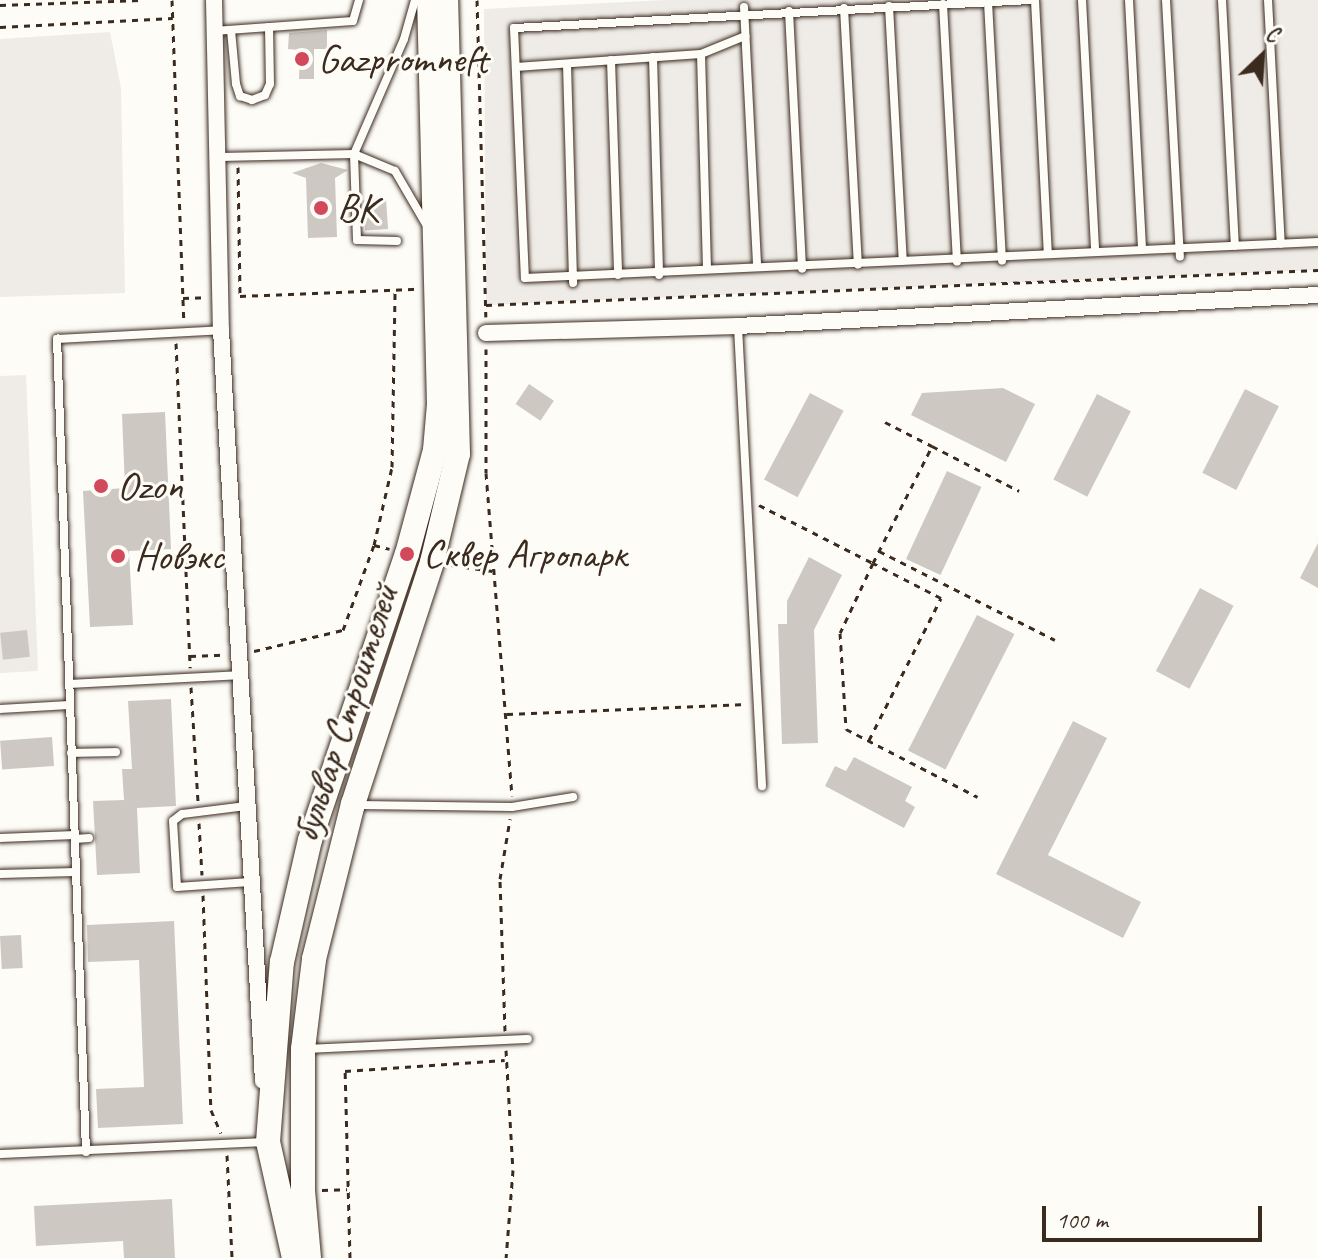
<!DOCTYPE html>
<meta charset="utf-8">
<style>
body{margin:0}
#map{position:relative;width:1318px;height:1258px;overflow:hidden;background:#fdfcf7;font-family:Caveat,sans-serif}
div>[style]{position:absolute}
.built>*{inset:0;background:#efece7}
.building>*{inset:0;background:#cdc8c2;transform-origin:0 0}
.path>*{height:3px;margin-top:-1.5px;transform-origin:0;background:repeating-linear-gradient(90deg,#3b2a1e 0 6px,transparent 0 12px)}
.roads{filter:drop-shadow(0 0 2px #3b2a1e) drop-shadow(0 0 2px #3b2a1e)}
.service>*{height:8px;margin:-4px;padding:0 4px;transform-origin:4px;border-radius:4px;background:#fdfcf7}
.minor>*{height:16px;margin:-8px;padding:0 8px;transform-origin:8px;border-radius:8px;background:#fdfcf7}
.secondary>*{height:24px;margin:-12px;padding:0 12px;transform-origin:12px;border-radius:12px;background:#fdfcf7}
.dots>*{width:22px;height:22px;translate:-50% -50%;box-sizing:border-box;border:4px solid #fdfcf7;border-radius:50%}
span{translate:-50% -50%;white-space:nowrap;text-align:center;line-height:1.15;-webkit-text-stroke:6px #fdfcf7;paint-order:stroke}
.poi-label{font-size:40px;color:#3b2a1e}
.left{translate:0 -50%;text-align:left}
.street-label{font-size:40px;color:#3b2a1e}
.north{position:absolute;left:1222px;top:16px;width:80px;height:80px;-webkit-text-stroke:6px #fdfcf7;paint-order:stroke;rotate:25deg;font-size:22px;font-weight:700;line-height:32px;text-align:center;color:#3b2a1e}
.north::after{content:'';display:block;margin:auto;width:28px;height:36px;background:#3b2a1e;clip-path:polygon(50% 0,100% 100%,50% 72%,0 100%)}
.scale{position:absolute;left:1042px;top:1206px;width:220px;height:36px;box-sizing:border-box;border:4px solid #3b2a1e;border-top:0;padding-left:10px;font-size:24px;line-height:28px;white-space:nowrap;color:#3b2a1e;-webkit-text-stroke:6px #fdfcf7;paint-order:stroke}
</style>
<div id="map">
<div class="built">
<div style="clip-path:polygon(666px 0,1318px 0,1318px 270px,486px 305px,484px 9px)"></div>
<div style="clip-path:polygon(110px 32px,121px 88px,125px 293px,0 297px,0 39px)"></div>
<div style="clip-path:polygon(26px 375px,38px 671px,0 673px,0 376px)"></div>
</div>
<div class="building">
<div style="clip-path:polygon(327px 30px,327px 49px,314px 49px,314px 79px,299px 79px,300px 50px,288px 49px,289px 33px)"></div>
<div style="clip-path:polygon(321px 163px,348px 170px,335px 178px,337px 237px,308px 238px,306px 178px,292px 173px)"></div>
<div style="left:386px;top:199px;width:30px;height:23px;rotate:86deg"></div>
<div style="left:529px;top:384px;width:30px;height:24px;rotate:34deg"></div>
<div style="clip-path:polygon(1003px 388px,1035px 404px,1006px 462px,911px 415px,922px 393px)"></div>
<div style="left:1245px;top:389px;width:38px;height:94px;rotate:27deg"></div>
<div style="left:810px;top:393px;width:38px;height:98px;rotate:28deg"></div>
<div style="left:1097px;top:394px;width:38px;height:96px;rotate:27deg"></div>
<div style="clip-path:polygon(165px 412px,171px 549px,129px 551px,133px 625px,90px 627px,83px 491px,125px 488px,122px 414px)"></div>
<div style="left:947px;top:471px;width:38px;height:97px;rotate:25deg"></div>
<div style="clip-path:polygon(1318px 543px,1318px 588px,1300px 578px)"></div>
<div style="clip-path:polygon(809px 557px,842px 575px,814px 630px,818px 743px,782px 744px,778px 624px,787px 624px,787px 601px)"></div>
<div style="left:1200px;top:588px;width:38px;height:94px;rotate:28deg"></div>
<div style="left:977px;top:615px;width:42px;height:152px;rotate:27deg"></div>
<div style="left:27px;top:630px;width:27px;height:27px;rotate:84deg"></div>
<div style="clip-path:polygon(171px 699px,176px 806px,137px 808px,140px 873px,97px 875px,93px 801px,124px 800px,122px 769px,132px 769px,128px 701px)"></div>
<div style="clip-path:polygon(1073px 721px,1107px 738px,1048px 855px,1141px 902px,1123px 938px,996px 874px)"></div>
<div style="left:52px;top:737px;width:29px;height:52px;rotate:86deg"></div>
<div style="clip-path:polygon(854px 757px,912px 787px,905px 801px,915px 807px,904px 828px,825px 786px,835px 766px,846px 771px)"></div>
<div style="clip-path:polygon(174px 921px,183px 1124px,98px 1128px,96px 1089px,144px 1087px,139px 960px,88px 962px,87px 925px)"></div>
<div style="left:21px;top:935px;width:33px;height:21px;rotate:87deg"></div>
<div style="clip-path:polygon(172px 1199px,175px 1258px,124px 1258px,123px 1241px,36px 1246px,34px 1206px)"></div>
</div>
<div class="path">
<div style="left:172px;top:0;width:323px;rotate:87.9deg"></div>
<div style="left:477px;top:0;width:317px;rotate:88.4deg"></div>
<div style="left:0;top:5px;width:141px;rotate:-2deg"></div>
<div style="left:0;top:27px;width:173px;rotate:-3deg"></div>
<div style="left:238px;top:167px;width:129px;rotate:89.1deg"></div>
<div style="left:240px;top:296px;width:178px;rotate:-2.3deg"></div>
<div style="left:183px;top:298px;width:24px;rotate:-2deg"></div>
<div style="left:486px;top:305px;width:833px;rotate:-2.41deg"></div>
<div style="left:176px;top:343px;width:325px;rotate:87.5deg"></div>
<div style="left:486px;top:349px;width:124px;rotate:90deg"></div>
<div style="left:486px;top:473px;width:324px;rotate:85.4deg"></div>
<div style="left:885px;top:422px;width:53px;rotate:27.1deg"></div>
<div style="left:759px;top:505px;width:128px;rotate:27deg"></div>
<div style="left:873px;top:563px;width:131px;rotate:-63.2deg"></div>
<div style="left:932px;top:446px;width:98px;rotate:27.3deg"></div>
<div style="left:374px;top:545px;width:16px;rotate:14deg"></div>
<div style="left:879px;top:551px;width:197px;rotate:26.8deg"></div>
<div style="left:451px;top:565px;width:42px;rotate:8.1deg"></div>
<div style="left:254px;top:651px;width:91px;rotate:-13.3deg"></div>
<div style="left:343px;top:630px;width:90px;rotate:-70deg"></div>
<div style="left:374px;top:545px;width:80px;rotate:-77deg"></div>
<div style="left:392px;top:467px;width:177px;rotate:-89deg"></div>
<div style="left:190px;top:656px;width:33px;rotate:-2deg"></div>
<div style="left:191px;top:687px;width:116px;rotate:86.5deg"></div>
<div style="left:507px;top:714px;width:240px;rotate:-2.4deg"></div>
<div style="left:869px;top:740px;width:159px;rotate:-63.1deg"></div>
<div style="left:941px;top:598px;width:76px;rotate:-152.8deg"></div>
<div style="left:873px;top:563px;width:77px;rotate:115.2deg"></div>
<div style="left:840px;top:633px;width:96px;rotate:86.4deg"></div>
<div style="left:846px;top:729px;width:148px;rotate:27.3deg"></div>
<div style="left:199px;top:823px;width:52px;rotate:86.7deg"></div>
<div style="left:203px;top:895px;width:215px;rotate:87.9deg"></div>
<div style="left:211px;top:1110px;width:25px;rotate:67deg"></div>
<div style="left:505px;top:1031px;width:152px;rotate:-91.9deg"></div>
<div style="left:500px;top:879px;width:61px;rotate:-80.5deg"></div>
<div style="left:506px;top:1050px;width:120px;rotate:86.7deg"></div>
<div style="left:513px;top:1170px;width:88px;rotate:94.5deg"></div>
<div style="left:227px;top:1155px;width:103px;rotate:87.2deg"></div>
<div style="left:322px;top:1190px;width:25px;rotate:-2deg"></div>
<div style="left:350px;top:1258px;width:187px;rotate:-91.5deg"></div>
<div style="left:345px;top:1071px;width:160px;rotate:-3.9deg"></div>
</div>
<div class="roads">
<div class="service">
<div style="left:1030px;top:0;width:517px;rotate:176.89deg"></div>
<div style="left:514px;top:28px;width:250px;rotate:87.5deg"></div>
<div style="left:525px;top:278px;width:794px;rotate:-2.6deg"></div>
<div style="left:1035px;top:0;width:254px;rotate:87.1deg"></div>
<div style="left:1082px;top:0;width:252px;rotate:87deg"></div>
<div style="left:1129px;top:0;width:250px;rotate:87deg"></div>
<div style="left:1166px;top:0;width:257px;rotate:86.9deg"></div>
<div style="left:1222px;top:0;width:246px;rotate:87deg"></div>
<div style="left:1268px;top:0;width:244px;rotate:87deg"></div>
<div style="left:988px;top:2px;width:259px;rotate:86.9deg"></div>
<div style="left:943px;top:4px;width:258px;rotate:86.9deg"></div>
<div style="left:889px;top:6px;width:255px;rotate:86.9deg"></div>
<div style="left:744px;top:7px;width:260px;rotate:87.1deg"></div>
<div style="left:844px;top:8px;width:257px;rotate:86.9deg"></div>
<div style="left:789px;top:11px;width:258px;rotate:87.1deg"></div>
<div style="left:231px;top:30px;width:54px;rotate:84.7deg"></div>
<div style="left:236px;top:84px;width:13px;rotate:72deg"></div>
<div style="left:240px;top:96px;width:13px;rotate:18deg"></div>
<div style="left:252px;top:100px;width:14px;rotate:-21deg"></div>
<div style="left:265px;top:95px;width:12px;rotate:-66deg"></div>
<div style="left:270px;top:84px;width:57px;rotate:-91deg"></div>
<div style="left:214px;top:31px;width:139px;rotate:-4.1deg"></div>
<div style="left:353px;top:21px;width:22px;rotate:-74deg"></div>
<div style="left:701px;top:54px;width:215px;rotate:88.4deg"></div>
<div style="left:653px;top:57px;width:218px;rotate:88.4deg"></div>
<div style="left:611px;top:60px;width:215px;rotate:88.1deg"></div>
<div style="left:567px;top:64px;width:219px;rotate:88.4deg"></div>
<div style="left:516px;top:67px;width:185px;rotate:-4deg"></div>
<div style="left:701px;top:54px;width:48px;rotate:-22.2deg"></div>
<div style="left:221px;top:157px;width:133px;rotate:-1.3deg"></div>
<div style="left:354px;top:154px;width:125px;rotate:-66.5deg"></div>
<div style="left:404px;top:39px;width:41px;rotate:-74.2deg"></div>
<div style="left:397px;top:241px;width:40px;rotate:-178.6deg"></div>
<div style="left:357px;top:240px;width:86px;rotate:-92deg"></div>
<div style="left:354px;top:154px;width:44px;rotate:22.5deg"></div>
<div style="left:395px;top:171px;width:61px;rotate:59.7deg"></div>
<div style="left:738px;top:327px;width:460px;rotate:87deg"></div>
<div style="left:69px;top:684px;width:169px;rotate:-3deg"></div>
<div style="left:0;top:709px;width:69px;rotate:-3.3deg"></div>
<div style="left:71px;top:753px;width:45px;rotate:-1.3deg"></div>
<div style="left:358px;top:805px;width:154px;rotate:0.7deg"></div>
<div style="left:512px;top:807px;width:62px;rotate:-9.3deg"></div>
<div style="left:246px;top:806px;width:64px;rotate:172.9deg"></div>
<div style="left:182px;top:814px;width:11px;rotate:142deg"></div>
<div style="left:173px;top:821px;width:66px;rotate:86.5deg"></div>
<div style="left:177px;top:887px;width:73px;rotate:-3.9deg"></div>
<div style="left:0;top:838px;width:75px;rotate:-2.3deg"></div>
<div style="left:75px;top:839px;width:14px;rotate:-4deg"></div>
<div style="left:0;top:874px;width:75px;rotate:-1.5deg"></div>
<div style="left:304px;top:1049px;width:224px;rotate:-2.6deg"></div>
<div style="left:86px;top:1152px;width:814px;rotate:-92.04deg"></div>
<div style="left:57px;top:339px;width:164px;rotate:-3.1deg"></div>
<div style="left:0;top:1154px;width:267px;rotate:-2.6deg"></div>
</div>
<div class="minor">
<div style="left:214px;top:0;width:330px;rotate:88.8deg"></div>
<div style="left:221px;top:330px;width:752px;rotate:86.8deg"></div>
<div style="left:486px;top:333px;width:252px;rotate:-1.6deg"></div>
<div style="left:738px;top:326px;width:581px;rotate:-3.06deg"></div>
</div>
<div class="secondary">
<div style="left:294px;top:1258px;width:119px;rotate:-102.6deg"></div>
<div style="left:268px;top:1142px;width:181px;rotate:-85.6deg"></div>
<div style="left:282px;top:962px;width:125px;rotate:-77.1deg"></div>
<div style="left:310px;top:840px;width:302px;rotate:-71.3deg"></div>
<div style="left:407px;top:554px;width:108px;rotate:-74.9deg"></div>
<div style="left:435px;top:450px;width:46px;rotate:-85deg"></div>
<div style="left:439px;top:404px;width:404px;rotate:-91.4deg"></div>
<div style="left:309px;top:1258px;width:67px;rotate:-95.1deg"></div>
<div style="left:303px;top:1191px;width:142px;rotate:-90deg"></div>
<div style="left:303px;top:1049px;width:91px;rotate:-83deg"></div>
<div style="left:314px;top:959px;width:160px;rotate:-75.9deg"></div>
<div style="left:353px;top:804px;width:255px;rotate:-71.9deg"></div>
<div style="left:432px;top:562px;width:111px;rotate:-76.5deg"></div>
<div style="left:458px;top:454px;width:454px;rotate:-91.5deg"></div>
</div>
</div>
<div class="dots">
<div style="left:302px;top:59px;background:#d1495b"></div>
<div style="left:321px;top:208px;background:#d1495b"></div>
<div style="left:101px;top:486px;background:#d1495b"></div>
<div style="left:407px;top:554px;background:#d1495b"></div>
<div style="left:118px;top:556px;background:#d1495b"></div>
</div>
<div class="poi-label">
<span class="left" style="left:318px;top:59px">Gazpromneft</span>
<span class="left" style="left:337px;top:208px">ВК</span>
<span class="left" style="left:117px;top:486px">Ozon</span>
<span class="left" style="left:423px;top:554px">Сквер Агропарк</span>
<span class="left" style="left:134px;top:556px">Новэкс</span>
</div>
<div class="street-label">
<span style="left:345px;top:713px;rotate:-72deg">бульвар Строителей</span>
</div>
<div class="north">С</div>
<div class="scale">100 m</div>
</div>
